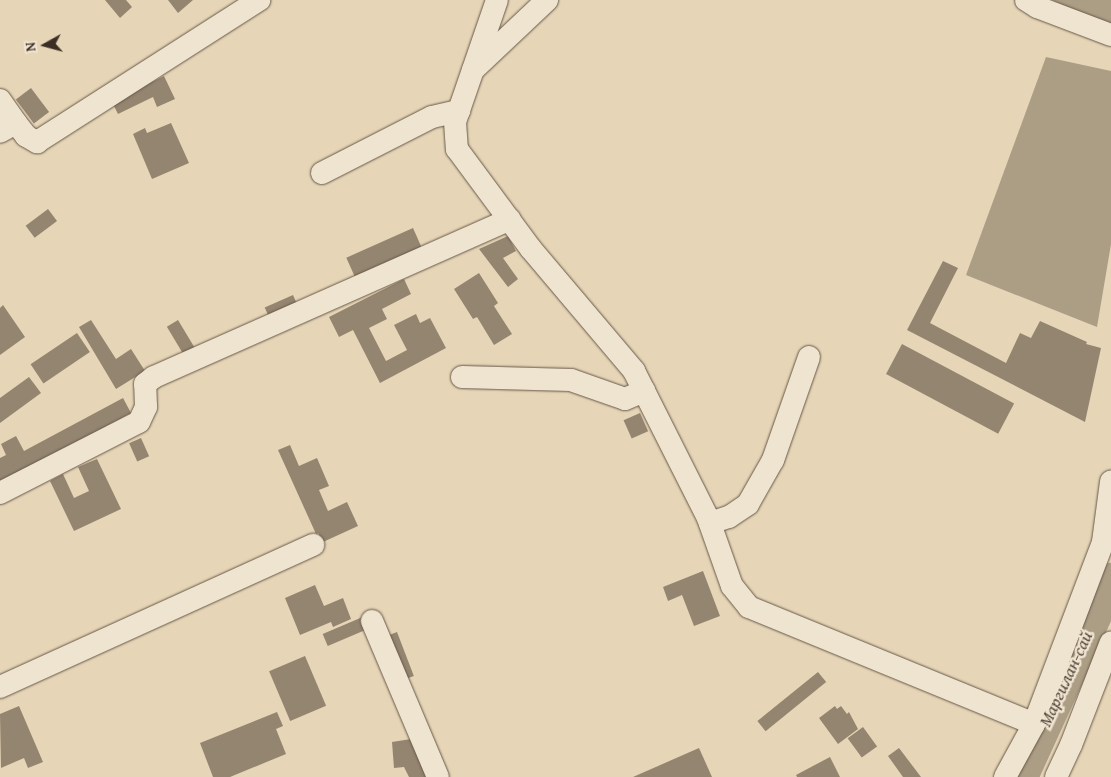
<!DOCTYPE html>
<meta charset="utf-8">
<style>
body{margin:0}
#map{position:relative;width:1111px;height:777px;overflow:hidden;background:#e6d5b6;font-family:"Gentium Book Plus",serif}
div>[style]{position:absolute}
.water>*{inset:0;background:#ac9d85}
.river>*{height:34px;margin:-17px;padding:0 17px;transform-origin:17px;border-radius:17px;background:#ac9d85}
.building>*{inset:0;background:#948570;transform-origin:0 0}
.roads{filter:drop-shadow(0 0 1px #665849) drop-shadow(0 0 1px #665849)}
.minor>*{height:22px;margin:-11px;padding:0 11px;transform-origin:11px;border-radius:11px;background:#efe4d0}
span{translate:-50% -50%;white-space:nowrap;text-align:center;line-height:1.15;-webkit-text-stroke:5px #efe4d0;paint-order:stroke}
.water-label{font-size:18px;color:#574a3d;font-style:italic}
.north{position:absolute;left:20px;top:20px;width:50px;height:50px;-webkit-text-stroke:4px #efe4d0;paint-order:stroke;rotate:263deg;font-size:14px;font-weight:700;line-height:20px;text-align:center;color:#3b2f25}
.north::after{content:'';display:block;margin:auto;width:18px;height:22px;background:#3b2f25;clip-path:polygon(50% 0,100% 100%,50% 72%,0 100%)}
</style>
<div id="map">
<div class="water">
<div style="clip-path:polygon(1052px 0,1111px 0,1111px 27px)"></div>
<div style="clip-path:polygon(1046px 57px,1111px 71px,1111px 244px,1097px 327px,966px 275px)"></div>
</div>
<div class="river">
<div style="left:1021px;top:777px;width:217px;rotate:-65.4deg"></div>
</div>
<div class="building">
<div style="clip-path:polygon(105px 0,126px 0,132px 7px,120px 18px)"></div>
<div style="clip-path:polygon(168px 0,193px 0,178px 13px)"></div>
<div style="clip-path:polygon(164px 76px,175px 99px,157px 107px,153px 97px,118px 114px,112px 102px)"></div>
<div style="left:31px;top:88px;width:30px;height:19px;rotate:53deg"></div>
<div style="clip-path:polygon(171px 123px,189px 163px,152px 179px,133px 134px,145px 128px,147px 133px)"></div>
<div style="left:48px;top:209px;width:15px;height:28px;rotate:53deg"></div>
<div style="left:413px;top:228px;width:24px;height:73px;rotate:66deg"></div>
<div style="clip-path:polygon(508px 236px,516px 251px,503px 258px,518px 279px,508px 287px,479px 249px)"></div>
<div style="clip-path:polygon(943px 261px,958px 268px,930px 323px,1006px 363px,1020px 333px,1031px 338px,1040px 321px,1087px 342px,1086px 344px,1101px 348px,1085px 422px,907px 330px)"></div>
<div style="clip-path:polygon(479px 273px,498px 303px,494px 306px,512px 334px,494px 345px,477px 317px,473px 319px,454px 289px)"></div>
<div style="clip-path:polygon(404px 279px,411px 294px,382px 309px,387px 319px,369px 328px,386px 361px,407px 350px,394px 325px,416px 314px,420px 323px,430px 318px,446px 348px,380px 383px,353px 330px,339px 337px,329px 317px)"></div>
<div style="left:293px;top:295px;width:12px;height:31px;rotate:66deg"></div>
<div style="clip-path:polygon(3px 305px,25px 337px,0 355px,0 308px)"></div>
<div style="clip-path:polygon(91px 320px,116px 359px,131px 349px,145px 371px,116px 389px,79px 327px)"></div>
<div style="left:178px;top:320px;width:35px;height:13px;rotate:59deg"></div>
<div style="left:77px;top:333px;width:23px;height:56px;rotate:56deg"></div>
<div style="left:902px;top:344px;width:127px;height:34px;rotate:28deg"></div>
<div style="clip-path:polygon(29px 377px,41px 393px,0 423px,0 398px)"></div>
<div style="clip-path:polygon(123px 398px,131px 413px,0 483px,0 458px,6px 455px,1px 444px,16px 436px,24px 451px)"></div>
<div style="left:640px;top:413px;width:20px;height:18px;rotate:66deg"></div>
<div style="left:141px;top:438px;width:20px;height:13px;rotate:66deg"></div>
<div style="clip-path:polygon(290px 445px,299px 466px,317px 458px,329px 486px,319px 490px,328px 511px,347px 502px,358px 526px,323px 542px,318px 533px,316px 534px,278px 450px)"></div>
<div style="clip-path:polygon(97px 459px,121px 509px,74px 531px,50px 481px,63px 474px,74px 498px,89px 491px,78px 467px)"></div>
<div style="clip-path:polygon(703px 571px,720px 616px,694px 626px,682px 595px,668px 601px,663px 587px)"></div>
<div style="clip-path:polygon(315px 585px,324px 606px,343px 598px,351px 619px,333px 627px,331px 622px,300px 635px,285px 598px)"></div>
<div style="left:365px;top:616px;width:13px;height:46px;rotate:67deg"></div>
<div style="left:397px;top:632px;width:47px;height:13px;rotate:69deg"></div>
<div style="left:305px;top:656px;width:54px;height:39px;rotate:67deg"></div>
<div style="left:818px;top:672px;width:13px;height:78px;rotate:51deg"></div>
<div style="clip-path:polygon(19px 706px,43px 762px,28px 768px,24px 758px,1px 768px,0 714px)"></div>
<div style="clip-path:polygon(835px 706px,837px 709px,841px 706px,847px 714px,849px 712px,858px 729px,838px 744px,819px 718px)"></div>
<div style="clip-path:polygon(277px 712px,283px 726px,276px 729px,286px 754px,230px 777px,213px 777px,200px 743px)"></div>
<div style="left:863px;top:727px;width:24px;height:19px;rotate:54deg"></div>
<div style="clip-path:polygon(411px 739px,428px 777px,409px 777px,404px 767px,394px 768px,392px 742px)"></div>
<div style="clip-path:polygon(699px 748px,712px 777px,633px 777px)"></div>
<div style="clip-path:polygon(899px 748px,921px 777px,903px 777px,888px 756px)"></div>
<div style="clip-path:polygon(830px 757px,840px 777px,797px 777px,796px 775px)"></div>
</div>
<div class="roads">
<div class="minor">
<div style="left:497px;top:0;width:129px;rotate:109deg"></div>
<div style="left:455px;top:122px;width:27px;rotate:86deg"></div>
<div style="left:457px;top:149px;width:124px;rotate:53.5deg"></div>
<div style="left:531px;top:249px;width:160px;rotate:49.8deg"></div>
<div style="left:634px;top:371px;width:165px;rotate:63.3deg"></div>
<div style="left:708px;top:518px;width:72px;rotate:70.6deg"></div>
<div style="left:732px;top:586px;width:27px;rotate:51deg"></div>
<div style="left:749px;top:607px;width:308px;rotate:22.3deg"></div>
<div style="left:1026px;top:0;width:13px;rotate:32deg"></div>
<div style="left:1037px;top:7px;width:79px;rotate:20.7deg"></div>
<div style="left:473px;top:70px;width:102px;rotate:-43.4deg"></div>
<div style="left:0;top:100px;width:28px;rotate:55deg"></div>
<div style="left:16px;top:123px;width:18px;rotate:151deg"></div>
<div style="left:16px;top:123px;width:16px;rotate:52deg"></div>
<div style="left:26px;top:136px;width:13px;rotate:29deg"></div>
<div style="left:37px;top:142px;width:264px;rotate:-32.6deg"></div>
<div style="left:322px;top:173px;width:123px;rotate:-27deg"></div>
<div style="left:432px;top:117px;width:28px;rotate:-13deg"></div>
<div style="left:462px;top:377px;width:109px;rotate:1.6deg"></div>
<div style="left:571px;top:380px;width:57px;rotate:19.4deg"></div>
<div style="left:625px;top:399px;width:21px;rotate:-23deg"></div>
<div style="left:0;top:493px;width:156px;rotate:-27.1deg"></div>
<div style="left:139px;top:422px;width:17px;rotate:-65deg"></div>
<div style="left:146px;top:407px;width:23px;rotate:-92deg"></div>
<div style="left:145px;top:384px;width:11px;rotate:-38deg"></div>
<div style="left:154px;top:377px;width:389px;rotate:-23.9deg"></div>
<div style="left:710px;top:523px;width:20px;rotate:-18deg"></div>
<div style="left:729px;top:517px;width:23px;rotate:-34deg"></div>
<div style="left:748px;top:504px;width:51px;rotate:-60.4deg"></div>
<div style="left:773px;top:460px;width:109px;rotate:-70.7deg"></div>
<div style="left:372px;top:621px;width:169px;rotate:67.1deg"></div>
<div style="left:0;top:687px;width:344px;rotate:-24.4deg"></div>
<div style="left:1005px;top:777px;width:60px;rotate:-61.3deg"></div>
<div style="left:1034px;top:724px;width:195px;rotate:-69.2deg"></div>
<div style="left:1103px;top:542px;width:61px;rotate:-82.4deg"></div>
<div style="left:1056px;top:777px;width:35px;rotate:-65deg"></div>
<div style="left:1071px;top:745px;width:110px;rotate:-68.8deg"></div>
</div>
</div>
<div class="water-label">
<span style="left:1066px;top:679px;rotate:-65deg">Маргилан-сай</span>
</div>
<div class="north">N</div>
</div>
